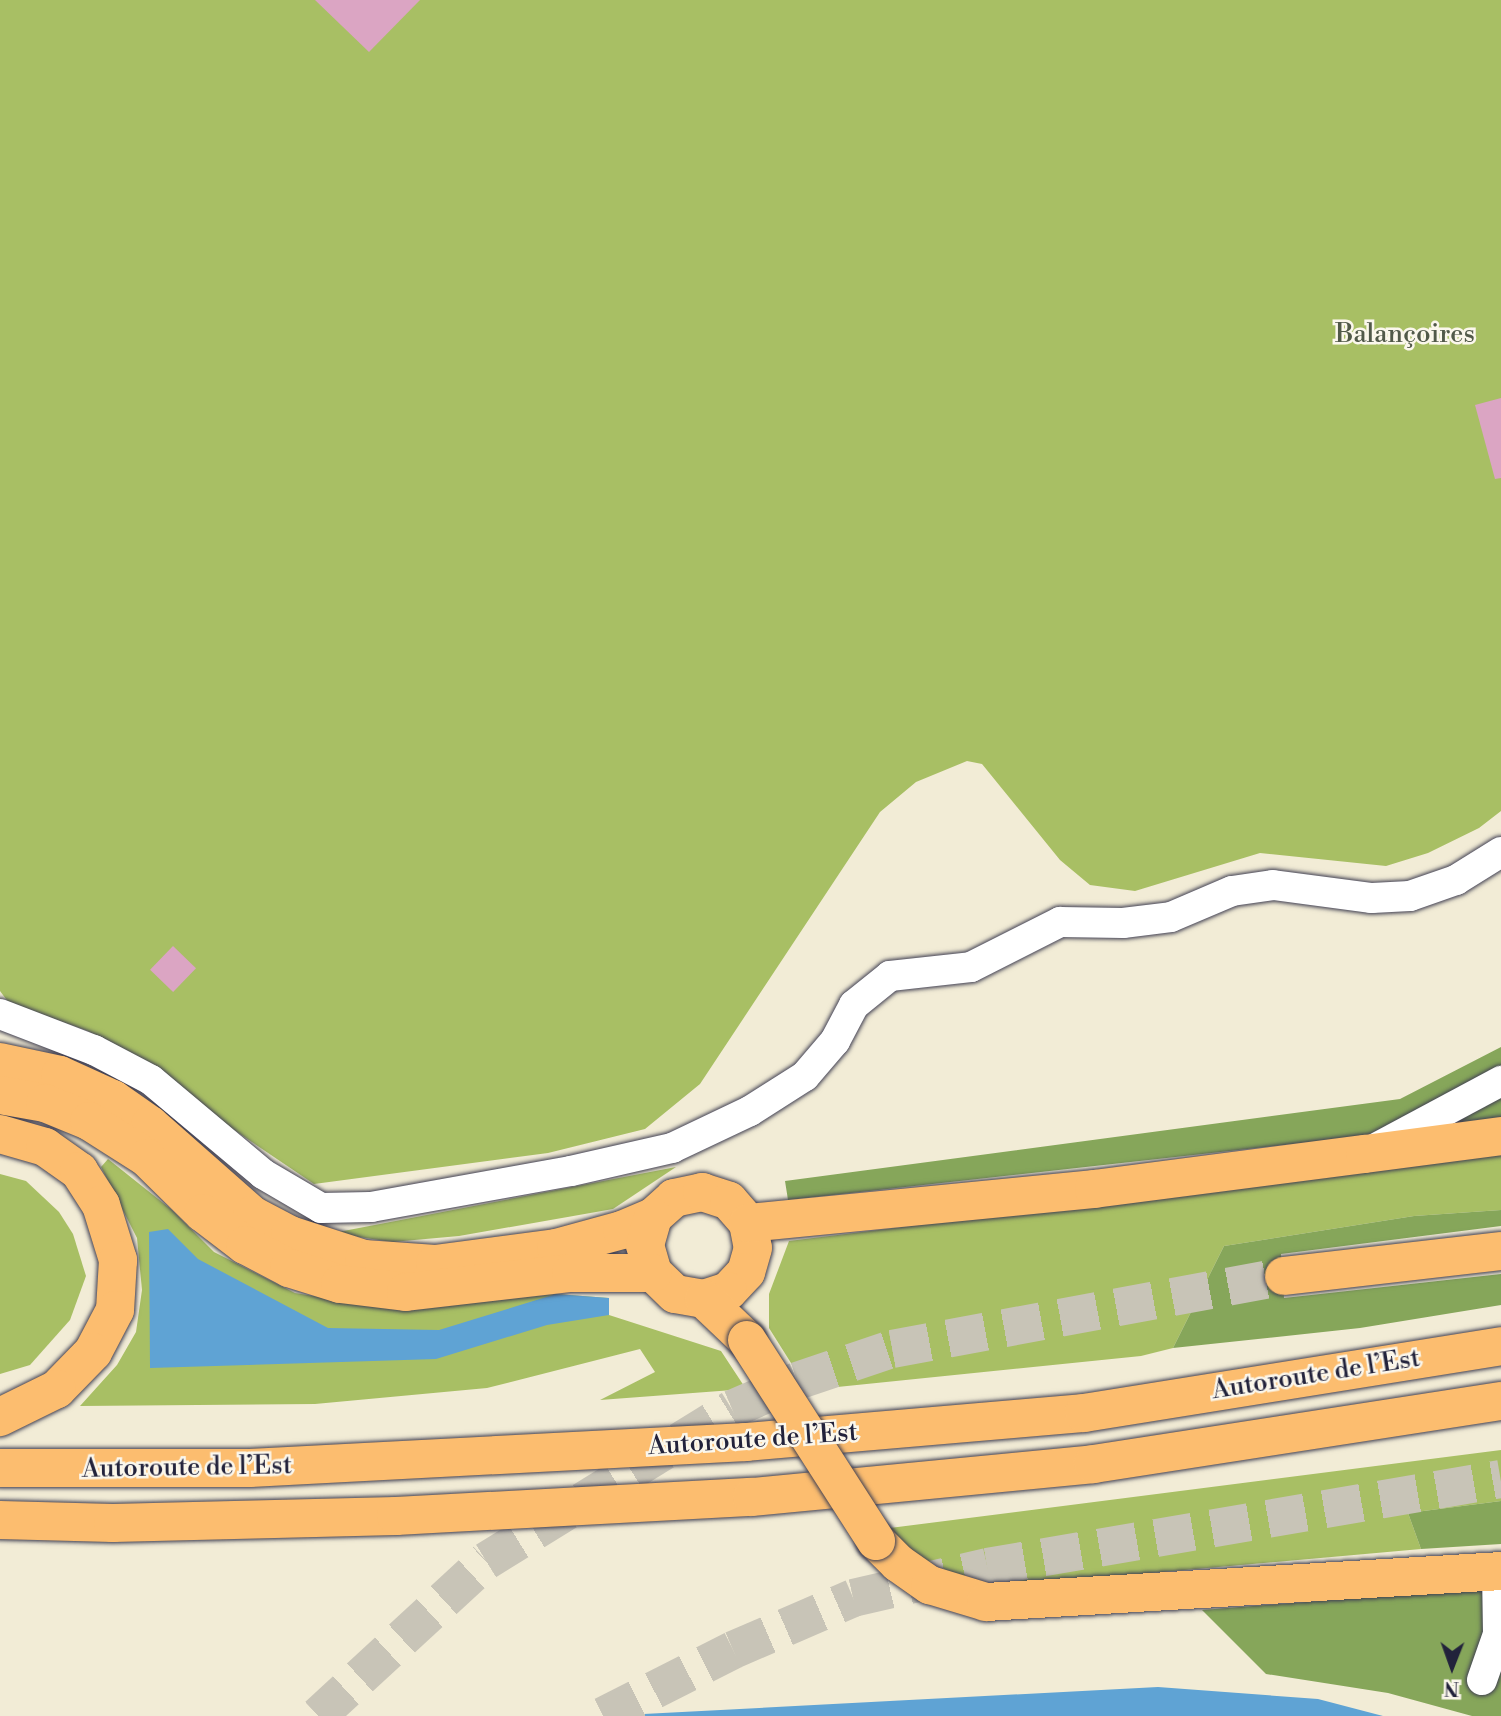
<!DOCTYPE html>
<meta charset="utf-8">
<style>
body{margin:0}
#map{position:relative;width:1501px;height:1716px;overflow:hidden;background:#f2ecd6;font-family:"Libre Bodoni",serif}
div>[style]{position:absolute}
.green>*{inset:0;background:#a8bf64}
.forest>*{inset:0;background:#86a65a}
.water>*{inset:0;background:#5fa3d4}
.building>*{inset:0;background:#dba5c3;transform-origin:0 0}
.highway-tunnel>*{height:38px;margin-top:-19px;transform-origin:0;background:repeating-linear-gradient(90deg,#c8c4b7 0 38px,transparent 0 57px)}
.roads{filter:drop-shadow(0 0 2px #414052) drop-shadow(0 0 2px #414052)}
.minor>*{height:30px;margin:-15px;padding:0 15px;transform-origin:15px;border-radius:15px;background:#fff}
.major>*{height:38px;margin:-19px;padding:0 19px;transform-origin:19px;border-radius:19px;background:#fcbd6f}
.highway>*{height:38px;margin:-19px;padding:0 19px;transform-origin:19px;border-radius:19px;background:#fcbd6f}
.bridges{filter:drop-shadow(0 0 2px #414052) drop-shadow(0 0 2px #414052)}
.highway-bridge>*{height:38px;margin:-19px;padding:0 19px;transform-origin:19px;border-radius:19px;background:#fcbd6f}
span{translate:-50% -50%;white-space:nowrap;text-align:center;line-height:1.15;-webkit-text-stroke:5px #fbf7ec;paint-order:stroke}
.park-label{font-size:26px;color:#515949}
.street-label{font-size:26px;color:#22223b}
.north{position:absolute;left:1417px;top:1632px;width:70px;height:70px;-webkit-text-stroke:5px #fbf7ec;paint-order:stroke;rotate:181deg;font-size:19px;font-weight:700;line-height:28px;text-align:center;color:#22223b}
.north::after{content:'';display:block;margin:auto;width:24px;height:32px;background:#22223b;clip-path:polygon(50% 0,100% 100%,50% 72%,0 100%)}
</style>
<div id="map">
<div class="green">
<div style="clip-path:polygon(0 0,1501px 0,1501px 811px,1479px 828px,1428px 853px,1386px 866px,1260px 853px,1135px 891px,1090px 885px,1060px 860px,982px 764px,967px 761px,916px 782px,880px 812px,700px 1084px,645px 1129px,548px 1153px,314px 1184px,88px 1031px,9px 1003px,0 991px)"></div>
<div style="clip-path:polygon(1501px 1153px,1501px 1210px,1414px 1216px,1224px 1246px,1173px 1348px,1141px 1356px,808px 1390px,769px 1328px,769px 1294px,789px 1241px)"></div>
<div style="clip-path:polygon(108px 1159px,172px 1210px,214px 1252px,295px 1293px,401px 1310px,556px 1294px,609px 1298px,609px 1315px,721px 1351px,746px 1389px,600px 1400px,655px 1372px,640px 1349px,487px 1388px,315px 1404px,80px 1406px,117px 1365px,136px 1332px,142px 1290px,137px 1238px,101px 1167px)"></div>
<div style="clip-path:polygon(676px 1167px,613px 1209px,459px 1236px,392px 1242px,333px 1233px)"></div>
<div style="clip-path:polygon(0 1174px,26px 1181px,59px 1212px,73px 1234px,86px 1276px,70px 1320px,30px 1365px,0 1374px)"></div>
<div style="clip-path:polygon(1501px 1450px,1501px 1501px,1408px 1513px,1421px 1549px,1015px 1585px,978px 1585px,909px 1553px,890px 1528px)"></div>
</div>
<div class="forest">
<div style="clip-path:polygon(1501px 1047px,1501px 1121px,788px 1200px,785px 1181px,1400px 1099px)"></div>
<div style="clip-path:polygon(1501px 1210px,1501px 1226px,1281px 1254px,1284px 1298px,1501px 1274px,1501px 1305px,1360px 1328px,1173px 1348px,1224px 1246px,1414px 1216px)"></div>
<div style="clip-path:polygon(1501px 1501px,1501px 1544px,1421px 1549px,1408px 1513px)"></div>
<div style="clip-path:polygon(1501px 1587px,1501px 1716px,1472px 1716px,1388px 1693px,1266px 1674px,1202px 1610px)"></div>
</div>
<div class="water">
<div style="clip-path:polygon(168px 1229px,198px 1259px,328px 1328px,439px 1330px,556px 1294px,609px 1298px,609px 1315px,547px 1325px,436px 1359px,150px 1368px,149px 1232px)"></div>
<div style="clip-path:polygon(1158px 1687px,1318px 1699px,1383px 1716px,605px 1716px)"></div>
</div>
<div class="building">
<div style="clip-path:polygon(315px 0,420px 0,369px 52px)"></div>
<div style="clip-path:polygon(1501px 398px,1501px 478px,1495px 479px,1475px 405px)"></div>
<div style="left:173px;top:946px;width:32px;height:33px;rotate:44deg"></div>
</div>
<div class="highway-tunnel">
<div style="left:318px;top:1716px;width:229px;rotate:-42.7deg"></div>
<div style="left:486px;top:1561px;width:289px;rotate:-31.7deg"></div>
<div style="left:732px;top:1409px;width:71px;rotate:-23.3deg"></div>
<div style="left:797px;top:1381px;width:100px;rotate:-18.6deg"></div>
<div style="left:892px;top:1349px;width:399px;rotate:-10.5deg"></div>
<div style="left:603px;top:1716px;width:146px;rotate:-26.9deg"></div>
<div style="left:733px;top:1650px;width:131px;rotate:-23.4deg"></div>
<div style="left:853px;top:1598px;width:138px;rotate:-13deg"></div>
<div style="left:987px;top:1567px;width:521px;rotate:-9.72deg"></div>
</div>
<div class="roads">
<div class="minor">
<div style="left:0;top:1014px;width:101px;rotate:21deg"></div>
<div style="left:94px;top:1050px;width:64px;rotate:27.8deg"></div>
<div style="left:151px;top:1080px;width:146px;rotate:40deg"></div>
<div style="left:263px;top:1174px;width:67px;rotate:30.4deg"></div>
<div style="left:321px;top:1208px;width:50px;rotate:-1.1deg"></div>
<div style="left:371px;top:1207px;width:203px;rotate:-10.2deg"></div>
<div style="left:571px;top:1171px;width:104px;rotate:-12.8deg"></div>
<div style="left:672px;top:1148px;width:86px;rotate:-25.4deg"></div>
<div style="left:750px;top:1111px;width:65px;rotate:-32.5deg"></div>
<div style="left:805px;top:1076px;width:46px;rotate:-49.4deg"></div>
<div style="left:835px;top:1041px;width:41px;rotate:-62.2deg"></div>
<div style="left:854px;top:1005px;width:46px;rotate:-38.9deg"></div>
<div style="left:890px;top:976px;width:81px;rotate:-6.3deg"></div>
<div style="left:971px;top:967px;width:100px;rotate:-26.8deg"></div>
<div style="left:1060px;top:922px;width:63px;rotate:0.9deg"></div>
<div style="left:1123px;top:923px;width:48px;rotate:-7.1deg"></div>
<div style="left:1171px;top:917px;width:66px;rotate:-23.1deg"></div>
<div style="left:1232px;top:891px;width:41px;rotate:-8.3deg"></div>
<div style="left:1273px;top:885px;width:100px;rotate:7.5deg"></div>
<div style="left:1372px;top:898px;width:38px;rotate:-3deg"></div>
<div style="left:1410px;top:896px;width:49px;rotate:-19.2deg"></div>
<div style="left:1456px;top:880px;width:53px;rotate:-31.9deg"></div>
<div style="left:1378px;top:1147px;width:140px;rotate:-28.2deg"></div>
<div style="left:1482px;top:1680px;width:49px;rotate:-70.8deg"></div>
<div style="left:1498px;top:1634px;width:63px;rotate:-90.9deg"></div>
</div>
<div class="major">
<div style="left:0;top:1062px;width:61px;rotate:12.2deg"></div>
<div style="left:60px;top:1075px;width:58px;rotate:24.4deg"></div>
<div style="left:113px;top:1099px;width:45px;rotate:35.1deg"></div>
<div style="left:150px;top:1125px;width:136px;rotate:41.4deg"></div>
<div style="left:252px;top:1215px;width:43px;rotate:27.8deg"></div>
<div style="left:290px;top:1235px;width:78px;rotate:18deg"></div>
<div style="left:364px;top:1259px;width:71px;rotate:4deg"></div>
<div style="left:435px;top:1264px;width:122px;rotate:-7.5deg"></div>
<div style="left:556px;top:1248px;width:68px;rotate:-15.3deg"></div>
<div style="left:622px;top:1230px;width:34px;rotate:-23deg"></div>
<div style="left:653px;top:1217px;width:28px;rotate:-42deg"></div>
<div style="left:674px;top:1198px;width:29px;rotate:-12deg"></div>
<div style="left:702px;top:1192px;width:28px;rotate:18deg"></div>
<div style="left:729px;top:1201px;width:29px;rotate:49deg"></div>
<div style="left:748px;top:1223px;width:25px;rotate:79deg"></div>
<div style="left:753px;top:1248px;width:25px;rotate:106deg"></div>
<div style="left:746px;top:1272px;width:26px;rotate:133deg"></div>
<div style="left:728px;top:1291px;width:25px;rotate:162deg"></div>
<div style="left:704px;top:1299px;width:29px;rotate:-170deg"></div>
<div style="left:675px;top:1294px;width:30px;rotate:-136deg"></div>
<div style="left:653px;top:1273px;width:29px;rotate:-106deg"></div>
<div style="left:645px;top:1245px;width:29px;rotate:-74deg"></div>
<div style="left:0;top:1095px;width:46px;rotate:10.1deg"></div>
<div style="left:45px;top:1103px;width:48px;rotate:22.2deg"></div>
<div style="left:89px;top:1121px;width:69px;rotate:32.5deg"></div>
<div style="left:147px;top:1158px;width:78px;rotate:44.5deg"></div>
<div style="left:203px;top:1213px;width:53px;rotate:37.3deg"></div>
<div style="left:245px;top:1245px;width:50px;rotate:27.6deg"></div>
<div style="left:289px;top:1268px;width:53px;rotate:17.4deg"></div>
<div style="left:340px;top:1284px;width:66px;rotate:6.9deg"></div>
<div style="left:406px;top:1292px;width:166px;rotate:-6.6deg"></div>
<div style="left:571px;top:1273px;width:82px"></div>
<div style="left:748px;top:1223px;width:348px;rotate:-5.6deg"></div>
<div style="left:1094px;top:1189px;width:273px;rotate:-7.4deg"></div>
</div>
<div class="highway">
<div style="left:0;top:1134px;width:47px;rotate:16.1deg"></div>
<div style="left:45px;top:1147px;width:42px;rotate:35.2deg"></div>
<div style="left:79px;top:1171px;width:40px;rotate:57.1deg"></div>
<div style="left:101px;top:1205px;width:58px;rotate:72.8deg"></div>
<div style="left:118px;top:1260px;width:50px;rotate:93.4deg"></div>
<div style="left:115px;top:1310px;width:47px;rotate:117.6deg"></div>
<div style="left:93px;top:1352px;width:52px;rotate:134.2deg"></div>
<div style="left:57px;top:1389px;width:64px;rotate:153.8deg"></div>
<div style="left:1365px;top:1154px;width:137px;rotate:-7.5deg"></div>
<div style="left:1284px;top:1276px;width:218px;rotate:-6.6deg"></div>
<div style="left:704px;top:1299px;width:59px;rotate:43.6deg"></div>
<div style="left:0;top:1468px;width:250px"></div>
<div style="left:250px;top:1468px;width:497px;rotate:-3deg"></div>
<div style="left:746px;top:1442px;width:339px;rotate:-4.9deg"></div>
<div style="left:1084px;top:1413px;width:422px;rotate:-9.1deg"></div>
<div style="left:0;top:1520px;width:113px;rotate:1.5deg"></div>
<div style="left:113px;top:1523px;width:283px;rotate:-1.4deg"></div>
<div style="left:396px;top:1516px;width:357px;rotate:-3.1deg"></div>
<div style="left:752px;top:1497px;width:343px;rotate:-5.5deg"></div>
<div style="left:1093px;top:1464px;width:413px;rotate:-8.8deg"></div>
<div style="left:876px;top:1541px;width:31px;rotate:45deg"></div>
<div style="left:898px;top:1563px;width:39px;rotate:35deg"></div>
<div style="left:930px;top:1585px;width:59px;rotate:16.9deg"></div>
<div style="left:986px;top:1602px;width:516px;rotate:-3.44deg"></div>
</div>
</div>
<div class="bridges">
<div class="highway-bridge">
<div style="left:747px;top:1340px;width:239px;rotate:57.3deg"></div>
</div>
</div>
<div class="park-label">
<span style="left:1405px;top:335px">Balançoires</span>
</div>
<div class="street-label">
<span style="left:1316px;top:1375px;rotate:-9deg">Autoroute de l’Est</span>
<span style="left:753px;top:1440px;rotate:-4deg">Autoroute de l’Est</span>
<span style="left:187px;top:1468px;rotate:-1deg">Autoroute de l’Est</span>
</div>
<div class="north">N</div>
</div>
